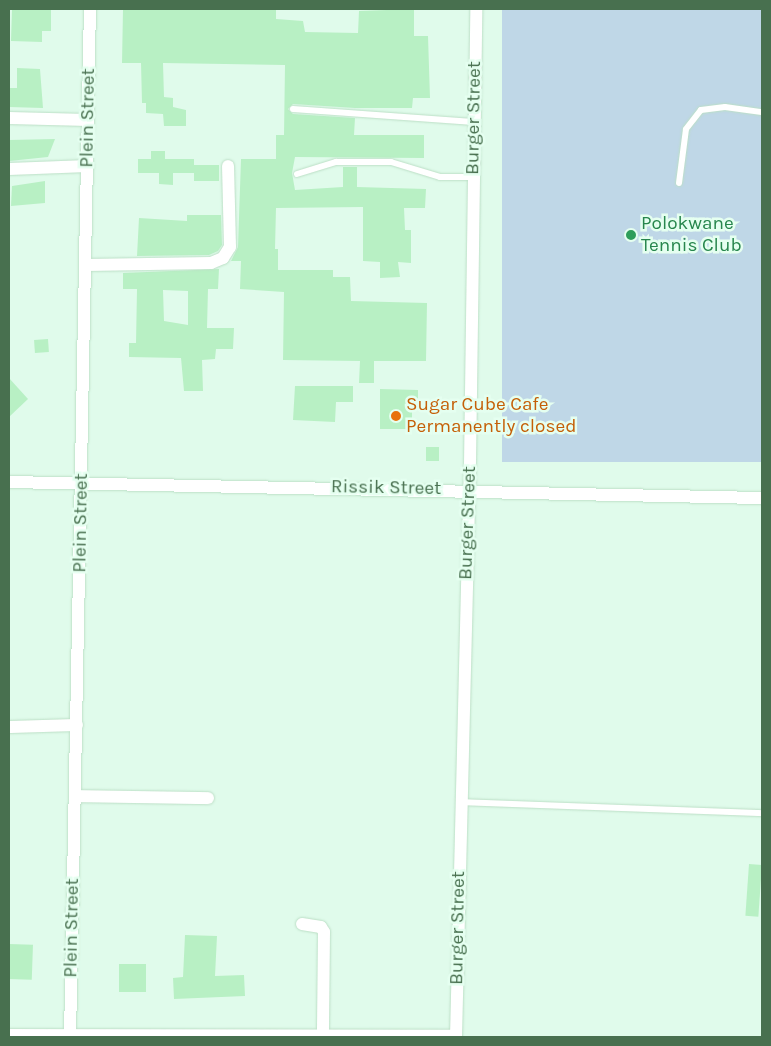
<!DOCTYPE html>
<style>
body{margin:0}
#map{position:relative;width:771px;height:1046px;overflow:hidden;background:#e0fbeb;font-family:Karla,sans-serif}
div>[style]{position:absolute}
.green>*{inset:0;background:#bfd7e7;transform-origin:0 0}
.building>*{inset:0;background:#b8f0c4;transform-origin:0 0}
.roads{filter:drop-shadow(0 0 1px #bcdfc6) drop-shadow(0 0 1px #bcdfc6)}
.service>*{height:6px;margin:-3px;padding:0 3px;transform-origin:3px;border-radius:3px;background:#fff}
.minor>*{height:12px;margin:-6px;padding:0 6px;transform-origin:6px;border-radius:6px;background:#fff}
.dots>*{width:14px;height:14px;translate:-50% -50%;box-sizing:border-box;border:2px solid #e5fff0;border-radius:50%}
span{translate:-50% -50%;white-space:nowrap;text-align:center;line-height:1.15;-webkit-text-stroke:5px #e5fff0;paint-order:stroke}
.street-label{font-size:19px;color:#48704f}
.leisure-label{font-size:19px;color:#27864d}
.left{translate:0 -50%;text-align:left}
.food-label{font-size:19px;color:#c56008}
.frame{position:absolute;inset:0;border:10px solid #48704f;pointer-events:none}
</style>
<div id="map">
<div class="green">
<div style="left:502px;top:9px;width:260px;height:453px"></div>
</div>
<div class="building">
<div style="clip-path:polygon(12px 9px,51px 9px,51px 31px,42px 31px,42px 42px,11px 41px)"></div>
<div style="clip-path:polygon(123px 9px,276px 10px,276px 19px,303px 21px,305px 32px,358px 33px,359px 11px,414px 9px,414px 36px,428px 36px,430px 98px,413px 98px,412px 108px,355px 108px,293px 104px,288px 109px,293px 114px,355px 118px,354px 135px,424px 135px,424px 158px,295px 157px,292px 173px,295px 190px,343px 187px,343px 167px,357px 167px,357px 187px,426px 189px,425px 208px,404px 208px,405px 230px,411px 230px,411px 263px,398px 262px,400px 277px,380px 278px,380px 262px,363px 261px,363px 207px,276px 208px,275px 249px,278px 249px,278px 270px,333px 270px,333px 277px,350px 277px,351px 301px,427px 303px,426px 361px,374px 361px,374px 383px,359px 383px,360px 361px,283px 360px,284px 292px,240px 289px,241px 261px,231px 261px,238px 247px,241px 159px,276px 159px,276px 135px,284px 135px,285px 65px,163px 63px,164px 97px,173px 98px,173px 107px,186px 110px,186px 126px,164px 126px,163px 114px,146px 113px,146px 103px,142px 103px,141px 63px,122px 63px)"></div>
<div style="clip-path:polygon(17px 68px,40px 69px,43px 108px,9px 107px,9px 88px,17px 88px)"></div>
<div style="clip-path:polygon(55px 139px,48px 157px,9px 161px,9px 140px)"></div>
<div style="clip-path:polygon(151px 151px,165px 151px,165px 159px,194px 159px,194px 173px,173px 173px,173px 185px,159px 184px,159px 173px,138px 173px,138px 159px,151px 159px)"></div>
<div style="left:219px;top:165px;width:16px;height:25px;rotate:90deg"></div>
<div style="clip-path:polygon(45px 181px,45px 203px,11px 206px,12px 186px)"></div>
<div style="clip-path:polygon(187px 215px,221px 215px,222px 245px,218px 251px,209px 255px,137px 256px,139px 218px,187px 221px)"></div>
<div style="clip-path:polygon(evenodd,219px 269px,218px 289px,208px 289px,207px 328px,234px 328px,233px 349px,216px 349px,215px 359px,202px 360px,203px 391px,184px 391px,181px 358px,129px 357px,129px 343px,136px 343px,137px 289px,123px 289px,123px 273px,219px 269px,163px 290px,188px 291px,188px 325px,164px 321px,163px 290px)"></div>
<div style="left:48px;top:339px;width:13px;height:14px;rotate:86deg"></div>
<div style="clip-path:polygon(9px 378px,28px 399px,9px 417px)"></div>
<div style="clip-path:polygon(295px 386px,353px 386px,353px 402px,336px 402px,335px 422px,293px 420px)"></div>
<div style="clip-path:polygon(380px 389px,418px 390px,418px 404px,412px 404px,412px 429px,380px 429px)"></div>
<div style="left:426px;top:447px;width:13px;height:14px"></div>
<div style="left:749px;top:864px;width:13px;height:52px;rotate:4deg"></div>
<div style="clip-path:polygon(185px 935px,217px 936px,215px 976px,244px 975px,245px 996px,174px 999px,173px 978px,183px 977px)"></div>
<div style="left:9px;top:944px;width:24px;height:35px;rotate:2deg"></div>
<div style="left:119px;top:964px;width:27px;height:28px"></div>
</div>
<div class="roads">
<div class="service">
<div style="left:293px;top:109px;width:181px;rotate:4.1deg"></div>
<div style="left:297px;top:174px;width:41px;rotate:-17.1deg"></div>
<div style="left:336px;top:162px;width:55px"></div>
<div style="left:391px;top:162px;width:51px;rotate:17deg"></div>
<div style="left:440px;top:177px;width:34px"></div>
<div style="left:679px;top:183px;width:54px;rotate:-82.6deg"></div>
<div style="left:686px;top:129px;width:24px;rotate:-52deg"></div>
<div style="left:701px;top:110px;width:24px;rotate:-7deg"></div>
<div style="left:725px;top:107px;width:37px;rotate:8deg"></div>
<div style="left:461px;top:802px;width:301px;rotate:2.1deg"></div>
</div>
<div class="minor">
<div style="left:9px;top:118px;width:79px;rotate:1.5deg"></div>
<div style="left:9px;top:169px;width:79px;rotate:-2.2deg"></div>
<div style="left:86px;top:265px;width:125px;rotate:-0.9deg"></div>
<div style="left:211px;top:263px;width:13px;rotate:-23deg"></div>
<div style="left:223px;top:258px;width:13px;rotate:-58deg"></div>
<div style="left:230px;top:247px;width:81px;rotate:-91.4deg"></div>
<div style="left:9px;top:482px;width:753px;rotate:1.22deg"></div>
<div style="left:9px;top:727px;width:68px;rotate:-1.7deg"></div>
<div style="left:75px;top:796px;width:133px;rotate:0.9deg"></div>
<div style="left:302px;top:924px;width:19px;rotate:9deg"></div>
<div style="left:321px;top:927px;width:6px;rotate:59deg"></div>
<div style="left:324px;top:932px;width:104px;rotate:90.6deg"></div>
<div style="left:9px;top:1035px;width:447px;rotate:0.1deg"></div>
<div style="left:70px;top:1037px;width:1028px;rotate:-88.89deg"></div>
<div style="left:456px;top:1037px;width:573px;rotate:-88.6deg"></div>
<div style="left:470px;top:464px;width:455px;rotate:-89.2deg"></div>
</div>
</div>
<div class="dots">
<div style="left:631px;top:235px;background:#2e9e5b"></div>
<div style="left:396px;top:416px;background:#e8710a"></div>
</div>
<div class="street-label">
<span style="left:88px;top:118px;rotate:-89deg">Plein Street</span>
<span style="left:474px;top:118px;rotate:-89deg">Burger Street</span>
<span style="left:386px;top:488px;rotate:1deg">Rissik Street</span>
<span style="left:81px;top:523px;rotate:-89deg">Plein Street</span>
<span style="left:468px;top:523px;rotate:-88deg">Burger Street</span>
<span style="left:72px;top:928px;rotate:-89deg">Plein Street</span>
<span style="left:458px;top:928px;rotate:-89deg">Burger Street</span>
</div>
<div class="leisure-label">
<span class="left" style="left:641px;top:235px">Polokwane<br>Tennis Club</span>
</div>
<div class="food-label">
<span class="left" style="left:406px;top:416px">Sugar Cube Cafe<br>Permanently closed</span>
</div>
<div class="frame"></div>
</div>
